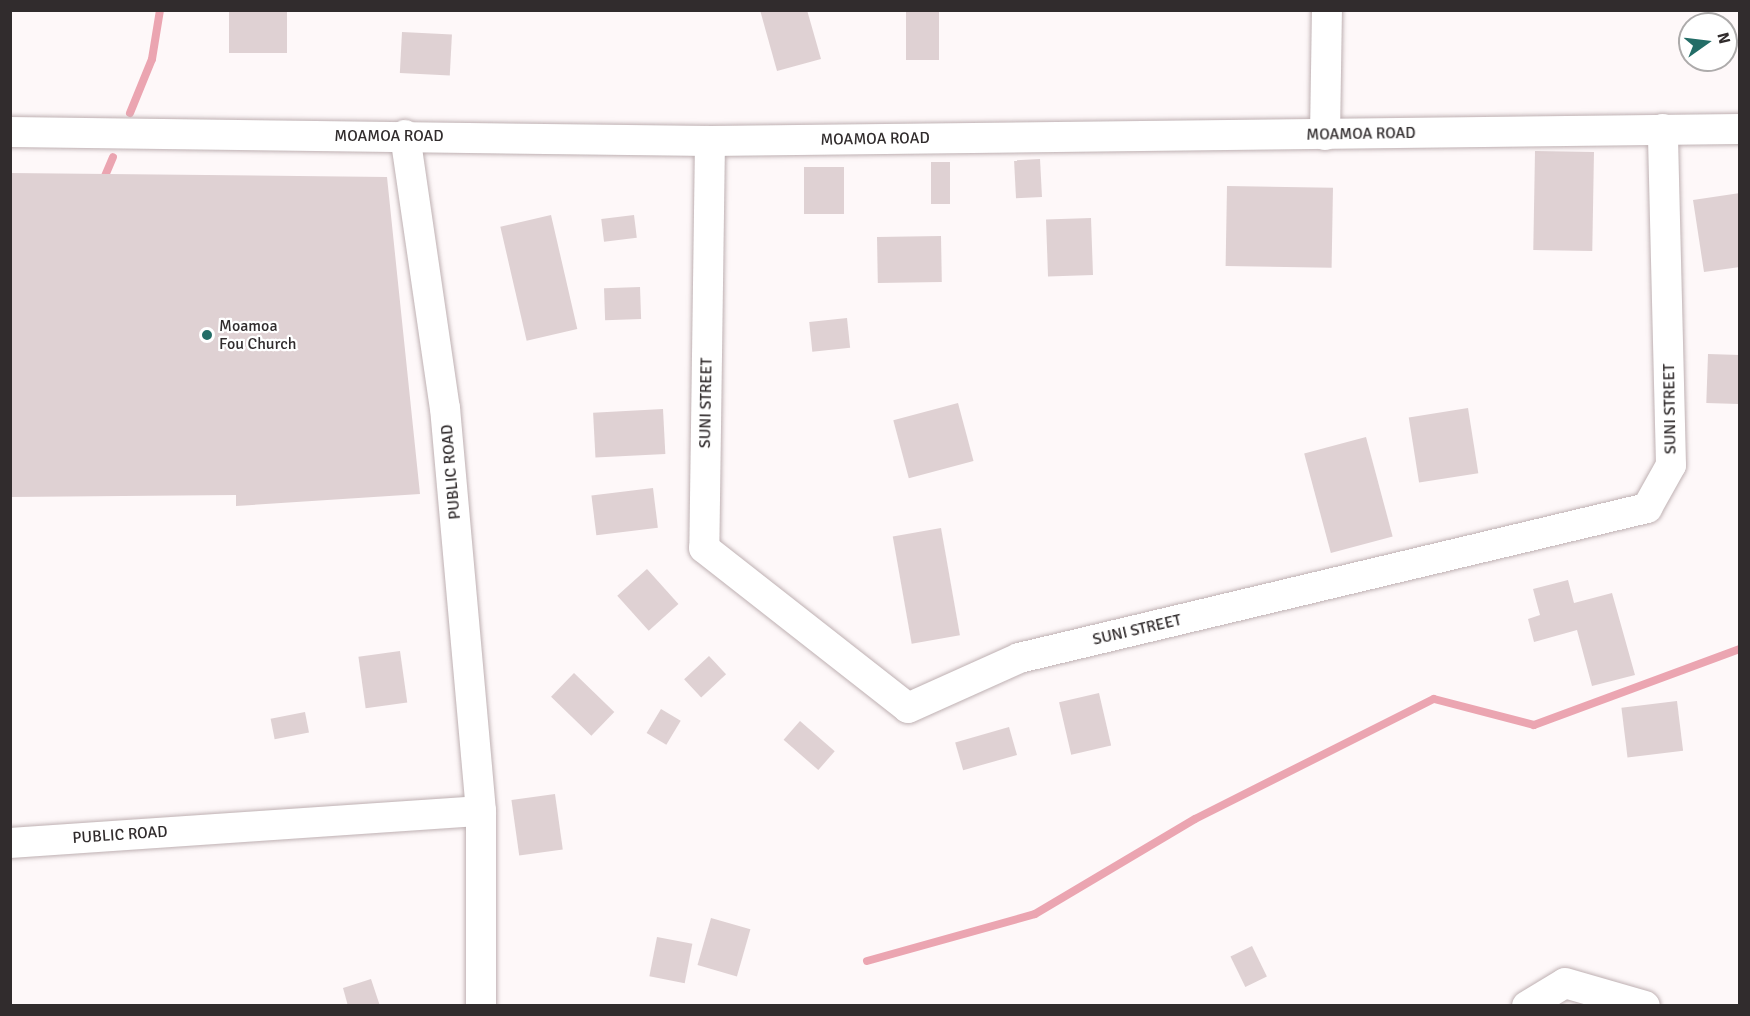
<!DOCTYPE html>
<style>
body{margin:0}
#map{position:relative;width:1750px;height:1016px;overflow:hidden;background:#fef8f9;font-family:Signika,sans-serif}
div>[style]{position:absolute}
.stream>*{height:8px;margin:-4px;padding:0 4px;transform-origin:4px;border-radius:4px;background:#eba5b1}
.building>*{inset:0;background:#dfd1d3;transform-origin:0 0}
.roads{filter:drop-shadow(0 0 2px #beb0b2) drop-shadow(0 0 2px #beb0b2)}
.minor>*{height:30px;margin:-15px;padding:0 15px;transform-origin:15px;border-radius:15px;background:#fff}
.dots>*{width:16px;height:16px;translate:-50% -50%;box-sizing:border-box;border:3px solid #fff;border-radius:50%}
span{translate:-50% -50%;white-space:nowrap;text-align:center;line-height:1.15;-webkit-text-stroke:4.5px #fff;paint-order:stroke}
.street-label{font-size:16px;color:#312c2d}
.poi-label{font-size:16px;color:#312c2d}
.left{translate:0 -50%;text-align:left}
.frame{position:absolute;inset:0;border:12px solid #312c2d;pointer-events:none}
.north{position:absolute;left:1678px;top:12px;width:60px;height:60px;box-sizing:border-box;background:#fff;border:2px solid #adabab;border-radius:50%;rotate:76deg;font-size:16px;font-weight:700;line-height:24px;text-align:center;color:#312c2d}
.north::after{content:'';display:block;margin:auto;width:21px;height:27px;background:#236d67;clip-path:polygon(50% 0,100% 100%,50% 72%,0 100%)}
</style>
<div id="map">
<div class="stream">
<div style="left:130px;top:113px;width:58px;rotate:-67.8deg"></div>
<div style="left:152px;top:59px;width:50px;rotate:-80.7deg"></div>
<div style="left:102px;top:183px;width:28px;rotate:-67deg"></div>
<div style="left:867px;top:961px;width:174px;rotate:-15.6deg"></div>
<div style="left:1035px;top:914px;width:186px;rotate:-30.7deg"></div>
<div style="left:1195px;top:819px;width:267px;rotate:-26.7deg"></div>
<div style="left:1434px;top:699px;width:103px;rotate:14.6deg"></div>
<div style="left:1534px;top:725px;width:220px;rotate:-20.3deg"></div>
</div>
<div class="building">
<div style="left:229px;top:10px;width:58px;height:43px"></div>
<div style="clip-path:polygon(760px 10px,807px 10px,821px 59px,777px 71px)"></div>
<div style="left:906px;top:10px;width:33px;height:50px"></div>
<div style="left:402px;top:32px;width:50px;height:41px;rotate:3deg"></div>
<div style="left:1535px;top:151px;width:59px;height:99px;rotate:1deg"></div>
<div style="left:1040px;top:159px;width:38px;height:26px;rotate:87deg"></div>
<div style="left:931px;top:162px;width:19px;height:42px"></div>
<div style="left:804px;top:167px;width:40px;height:47px"></div>
<div style="clip-path:polygon(10px 173px,387px 177px,420px 494px,236px 506px,236px 495px,10px 497px)"></div>
<div style="left:1227px;top:186px;width:106px;height:80px;rotate:1deg"></div>
<div style="clip-path:polygon(1740px 193px,1740px 267px,1704px 272px,1693px 200px)"></div>
<div style="left:551px;top:215px;width:117px;height:52px;rotate:77deg"></div>
<div style="left:634px;top:215px;width:23px;height:33px;rotate:83deg"></div>
<div style="left:1091px;top:218px;width:57px;height:45px;rotate:88deg"></div>
<div style="left:941px;top:236px;width:46px;height:64px;rotate:89deg"></div>
<div style="left:640px;top:287px;width:32px;height:36px;rotate:88deg"></div>
<div style="left:847px;top:318px;width:30px;height:38px;rotate:84deg"></div>
<div style="left:1708px;top:354px;width:32px;height:49px;rotate:2deg"></div>
<div style="left:958px;top:403px;width:60px;height:67px;rotate:75deg"></div>
<div style="left:1468px;top:408px;width:66px;height:60px;rotate:81deg"></div>
<div style="left:663px;top:409px;width:45px;height:70px;rotate:87deg"></div>
<div style="left:1366px;top:437px;width:103px;height:64px;rotate:75deg"></div>
<div style="left:653px;top:488px;width:40px;height:62px;rotate:83deg"></div>
<div style="left:941px;top:528px;width:109px;height:49px;rotate:80deg"></div>
<div style="left:647px;top:569px;width:47px;height:40px;rotate:48deg"></div>
<div style="clip-path:polygon(1568px 580px,1574px 603px,1612px 593px,1635px 675px,1592px 686px,1577px 630px,1534px 642px,1528px 619px,1540px 615px,1533px 589px)"></div>
<div style="left:400px;top:651px;width:52px;height:42px;rotate:82deg"></div>
<div style="left:709px;top:656px;width:25px;height:34px;rotate:47deg"></div>
<div style="left:574px;top:673px;width:56px;height:33px;rotate:44deg"></div>
<div style="left:1099px;top:693px;width:54px;height:41px;rotate:77deg"></div>
<div style="left:1677px;top:701px;width:50px;height:56px;rotate:83deg"></div>
<div style="left:661px;top:709px;width:23px;height:28px;rotate:31deg"></div>
<div style="left:305px;top:712px;width:21px;height:35px;rotate:79deg"></div>
<div style="left:800px;top:721px;width:46px;height:25px;rotate:41deg"></div>
<div style="left:1009px;top:727px;width:29px;height:56px;rotate:74deg"></div>
<div style="left:555px;top:794px;width:56px;height:44px;rotate:82deg"></div>
<div style="left:711px;top:918px;width:41px;height:49px;rotate:16deg"></div>
<div style="left:657px;top:937px;width:36px;height:40px;rotate:11deg"></div>
<div style="left:1252px;top:946px;width:34px;height:24px;rotate:64deg"></div>
<div style="clip-path:polygon(371px 979px,380px 1006px,348px 1006px,343px 988px)"></div>
</div>
<div class="roads">
<div class="minor">
<div style="left:10px;top:132px;width:700px;rotate:0.74deg"></div>
<div style="left:710px;top:141px;width:1030px;rotate:-0.67deg"></div>
<div style="left:405px;top:135px;width:276px;rotate:81.7deg"></div>
<div style="left:445px;top:408px;width:405px;rotate:84.9deg"></div>
<div style="left:481px;top:811px;width:195px;rotate:90deg"></div>
<div style="left:1325px;top:135px;width:125px;rotate:-89.1deg"></div>
<div style="left:710px;top:141px;width:407px;rotate:90.8deg"></div>
<div style="left:704px;top:548px;width:259px;rotate:38.1deg"></div>
<div style="left:908px;top:708px;width:122px;rotate:-24.2deg"></div>
<div style="left:1019px;top:658px;width:646px;rotate:-13.43deg"></div>
<div style="left:1647px;top:508px;width:49px;rotate:-60.8deg"></div>
<div style="left:1671px;top:465px;width:336px;rotate:-91.4deg"></div>
<div style="left:10px;top:843px;width:472px;rotate:-3.9deg"></div>
<div style="left:1527px;top:1006px;width:44px;rotate:-31.2deg"></div>
<div style="left:1565px;top:983px;width:83px;rotate:16deg"></div>
</div>
</div>
<div class="dots">
<div style="left:207px;top:335px;background:#236d67"></div>
</div>
<div class="street-label">
<span style="left:1361px;top:134px;rotate:-1deg">MOAMOA ROAD</span>
<span style="left:389px;top:136px">MOAMOA ROAD</span>
<span style="left:875px;top:139px;rotate:-1deg">MOAMOA ROAD</span>
<span style="left:706px;top:403px;rotate:-89deg">SUNI STREET</span>
<span style="left:1670px;top:409px;rotate:-91deg">SUNI STREET</span>
<span style="left:451px;top:472px;rotate:-95deg">PUBLIC ROAD</span>
<span style="left:1137px;top:630px;rotate:-13deg">SUNI STREET</span>
<span style="left:120px;top:835px;rotate:-4deg">PUBLIC ROAD</span>
</div>
<div class="poi-label">
<span class="left" style="left:219px;top:335px">Moamoa<br>Fou Church</span>
</div>
<div class="frame"></div>
<div class="north">N</div>
</div>
